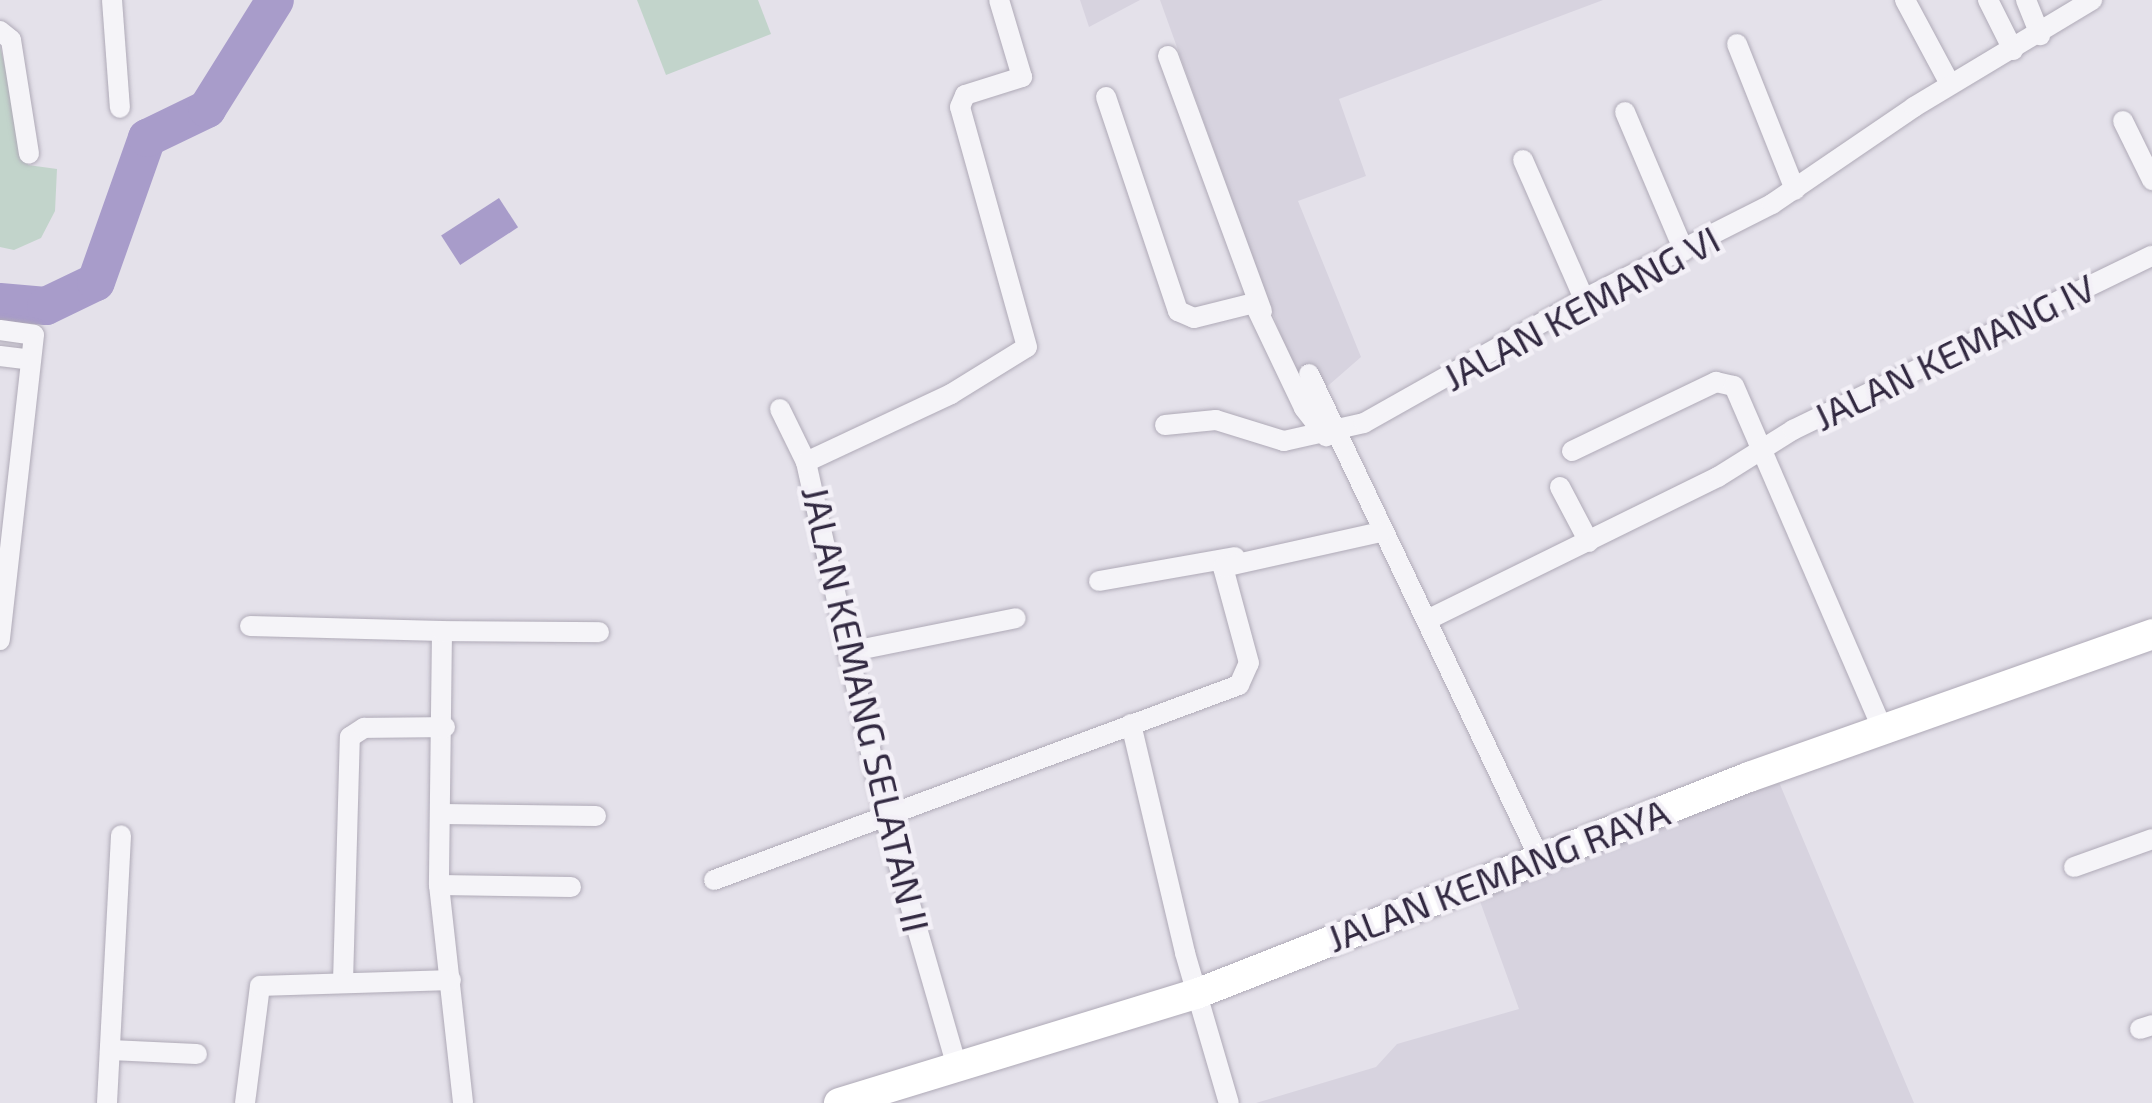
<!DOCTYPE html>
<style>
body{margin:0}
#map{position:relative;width:2152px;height:1103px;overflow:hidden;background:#e4e1ea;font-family:"Exo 2",sans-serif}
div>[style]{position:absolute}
.built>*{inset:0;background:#d7d3df}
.green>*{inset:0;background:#c2d4cb}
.water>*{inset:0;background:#a89cca;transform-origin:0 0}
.river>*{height:38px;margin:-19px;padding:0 19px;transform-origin:19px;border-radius:19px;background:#a89cca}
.roads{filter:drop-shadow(0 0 2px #afaab7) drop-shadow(0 0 2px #afaab7)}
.street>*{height:20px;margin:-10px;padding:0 10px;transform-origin:10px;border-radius:10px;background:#f5f4f8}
.secondary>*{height:30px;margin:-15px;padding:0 15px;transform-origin:15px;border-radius:15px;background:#fff}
span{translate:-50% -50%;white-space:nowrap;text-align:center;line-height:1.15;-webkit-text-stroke:9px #f3f0f7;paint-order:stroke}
.street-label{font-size:38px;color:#322941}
</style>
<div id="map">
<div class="built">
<div style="clip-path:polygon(1080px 0,1140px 0,1089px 27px)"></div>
<div style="clip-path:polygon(1160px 0,1603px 0,1339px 99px,1366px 176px,1298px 201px,1361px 357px,1306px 405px)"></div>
<div style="clip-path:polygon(1776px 775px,1914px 1103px,1256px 1103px,1376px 1067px,1397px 1044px,1519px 1009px,1477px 893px)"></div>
</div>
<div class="green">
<div style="clip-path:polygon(637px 0,758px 0,771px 34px,666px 75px)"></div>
<div style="clip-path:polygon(0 46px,28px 165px,57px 169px,55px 211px,41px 238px,14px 250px,0 247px)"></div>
</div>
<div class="water">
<div style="left:499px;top:198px;width:35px;height:69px;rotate:57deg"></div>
</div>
<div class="river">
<div style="left:0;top:302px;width:46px;rotate:5deg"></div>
<div style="left:46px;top:306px;width:55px;rotate:-25.6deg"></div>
<div style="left:96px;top:282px;width:153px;rotate:-70.5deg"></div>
<div style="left:147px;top:138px;width:67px;rotate:-25.8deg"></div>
<div style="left:207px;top:109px;width:128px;rotate:-58deg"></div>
</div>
<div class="roads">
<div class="street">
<div style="left:112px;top:0;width:108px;rotate:85.8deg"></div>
<div style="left:1905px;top:0;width:95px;rotate:61.8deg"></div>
<div style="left:1988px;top:0;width:56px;rotate:63.4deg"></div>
<div style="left:2026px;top:0;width:38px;rotate:68deg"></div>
<div style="left:0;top:31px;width:14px;rotate:39deg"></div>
<div style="left:11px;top:40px;width:115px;rotate:81deg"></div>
<div style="left:1737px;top:44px;width:157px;rotate:68.3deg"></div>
<div style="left:1168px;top:56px;width:272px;rotate:69.8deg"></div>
<div style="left:1106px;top:97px;width:226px;rotate:71.4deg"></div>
<div style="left:1178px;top:311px;width:17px;rotate:24deg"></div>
<div style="left:1194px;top:318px;width:62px;rotate:-14deg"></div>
<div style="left:1254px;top:303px;width:116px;rotate:64.5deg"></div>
<div style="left:1304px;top:408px;width:36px;rotate:52deg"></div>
<div style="left:1625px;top:112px;width:151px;rotate:67deg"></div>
<div style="left:2123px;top:121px;width:66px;rotate:63.8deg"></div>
<div style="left:1523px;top:160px;width:152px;rotate:66.3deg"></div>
<div style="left:0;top:330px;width:34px;rotate:8deg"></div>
<div style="left:34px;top:335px;width:307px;rotate:96.4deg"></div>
<div style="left:0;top:356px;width:31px;rotate:7deg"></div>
<div style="left:1309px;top:374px;width:535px;rotate:64.54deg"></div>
<div style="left:780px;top:409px;width:59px;rotate:63.9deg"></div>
<div style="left:806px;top:462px;width:368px;rotate:77.4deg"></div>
<div style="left:886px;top:821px;width:256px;rotate:73.9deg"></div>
<div style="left:1165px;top:425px;width:51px;rotate:-5.6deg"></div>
<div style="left:1216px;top:420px;width:71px;rotate:17.2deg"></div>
<div style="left:1284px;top:441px;width:82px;rotate:-12.7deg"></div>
<div style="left:1364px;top:423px;width:253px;rotate:-29.4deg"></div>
<div style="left:1584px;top:299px;width:211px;rotate:-26.8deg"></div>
<div style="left:1772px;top:204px;width:172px;rotate:-34.3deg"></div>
<div style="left:1914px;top:107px;width:208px;rotate:-31deg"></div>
<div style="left:1572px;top:451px;width:160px;rotate:-25.6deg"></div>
<div style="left:1716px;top:382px;width:18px;rotate:13deg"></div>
<div style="left:1734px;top:386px;width:378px;rotate:66.6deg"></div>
<div style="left:806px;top:462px;width:160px;rotate:-25.1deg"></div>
<div style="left:951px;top:394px;width:89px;rotate:-31.7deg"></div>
<div style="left:1027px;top:347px;width:249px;rotate:-105.6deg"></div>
<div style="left:960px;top:107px;width:13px;rotate:-67deg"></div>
<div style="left:965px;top:95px;width:60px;rotate:-17.5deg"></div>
<div style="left:1022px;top:77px;width:80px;rotate:-106.6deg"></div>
<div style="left:1560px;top:487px;width:62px;rotate:62.2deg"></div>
<div style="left:1099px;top:581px;width:138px;rotate:-10deg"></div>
<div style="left:1427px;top:620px;width:324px;rotate:-26.2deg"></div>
<div style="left:1718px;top:477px;width:89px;rotate:-32.1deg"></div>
<div style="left:1793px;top:430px;width:399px;rotate:-25.9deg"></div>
<div style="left:250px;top:626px;width:192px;rotate:1.5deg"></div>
<div style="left:442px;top:631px;width:254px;rotate:90.7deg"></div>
<div style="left:439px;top:885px;width:219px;rotate:83.7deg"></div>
<div style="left:442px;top:631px;width:157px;rotate:0.4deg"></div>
<div style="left:848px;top:652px;width:171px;rotate:-11.4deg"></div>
<div style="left:1131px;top:724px;width:235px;rotate:76.7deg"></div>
<div style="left:1185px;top:953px;width:156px;rotate:73.7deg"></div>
<div style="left:441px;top:814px;width:155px;rotate:0.7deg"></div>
<div style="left:2074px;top:867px;width:83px;rotate:-19.7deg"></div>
<div style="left:714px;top:880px;width:560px;rotate:-20.38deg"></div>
<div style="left:1239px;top:685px;width:24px;rotate:-66deg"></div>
<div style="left:1249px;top:663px;width:99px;rotate:-105.2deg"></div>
<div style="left:1223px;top:567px;width:162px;rotate:-12.5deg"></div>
<div style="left:439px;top:885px;width:132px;rotate:0.9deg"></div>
<div style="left:343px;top:982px;width:245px;rotate:-88.4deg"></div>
<div style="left:350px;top:737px;width:17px;rotate:-33deg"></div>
<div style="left:364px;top:728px;width:81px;rotate:-0.7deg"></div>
<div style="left:2140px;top:1029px;width:13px;rotate:-18deg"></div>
<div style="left:110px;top:1050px;width:87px;rotate:2.6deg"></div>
<div style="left:107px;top:1103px;width:268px;rotate:-87deg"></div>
<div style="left:245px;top:1103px;width:118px;rotate:-82.7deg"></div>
<div style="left:260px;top:986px;width:191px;rotate:-1.8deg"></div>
</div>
<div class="secondary">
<div style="left:839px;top:1103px;width:373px;rotate:-17deg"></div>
<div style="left:1196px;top:994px;width:594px;rotate:-21.43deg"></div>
<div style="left:1749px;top:777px;width:428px;rotate:-19.5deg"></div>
</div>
</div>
<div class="street-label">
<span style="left:1581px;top:308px;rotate:-28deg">JALAN KEMANG VI</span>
<span style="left:1954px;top:352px;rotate:-26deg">JALAN KEMANG IV</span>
<span style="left:866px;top:709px;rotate:77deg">JALAN KEMANG SELATAN II</span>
<span style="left:1498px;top:875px;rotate:-21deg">JALAN KEMANG RAYA</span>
</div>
</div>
